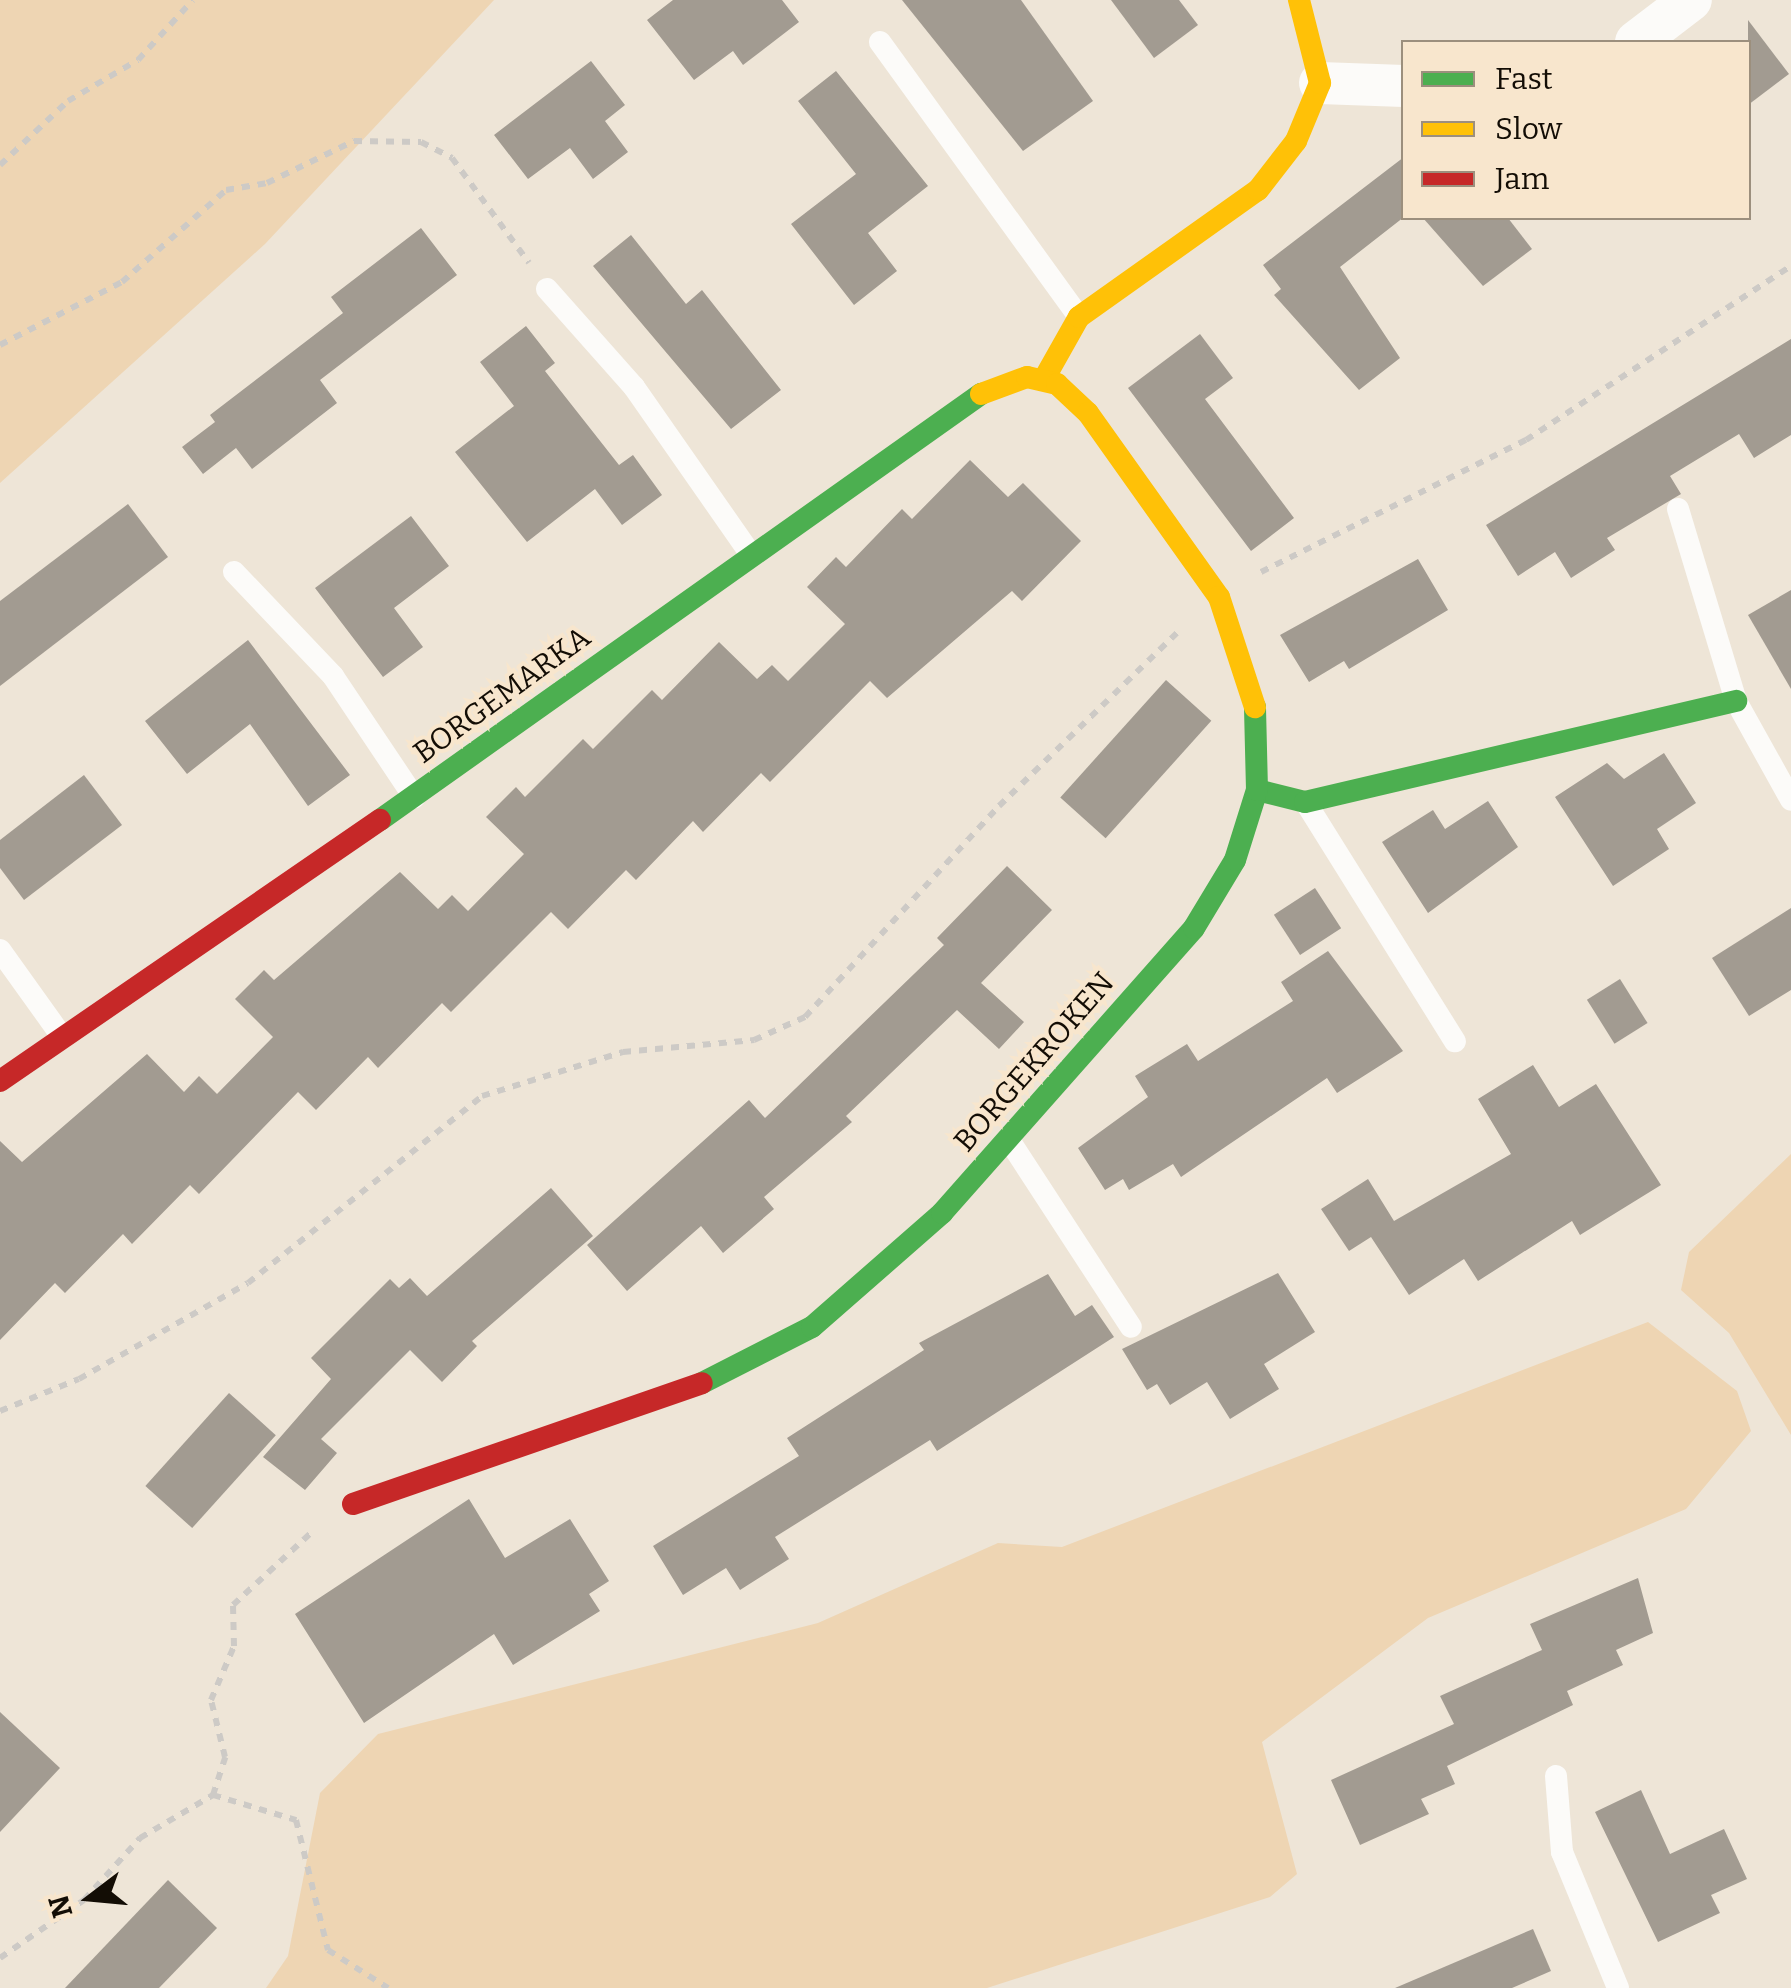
<!DOCTYPE html>
<style>
body{margin:0}
#map{position:relative;width:1791px;height:1988px;overflow:hidden;background:#eee5d7;font-family:Bitter,serif}
div>[style]{position:absolute}
.green>*{inset:0;background:#eed5b3}
.building>*{inset:0;background:#a29b91;transform-origin:0 0}
.path>*{height:6px;margin-top:-3px;transform-origin:0;background:repeating-linear-gradient(90deg,#cdcac6 0 8px,transparent 0 16px)}
.lane>*{height:22px;margin:-11px;padding:0 11px;transform-origin:11px;border-radius:11px;background:#fcfbf9}
.street>*{height:42px;margin:-21px;padding:0 21px;transform-origin:21px;border-radius:21px;background:#fcfbf9}
.fast>*{height:22px;margin:-11px;padding:0 11px;transform-origin:11px;border-radius:11px;background:#4caf50}
.slow>*{height:22px;margin:-11px;padding:0 11px;transform-origin:11px;border-radius:11px;background:#ffc107}
.jam>*{height:22px;margin:-11px;padding:0 11px;transform-origin:11px;border-radius:11px;background:#c62828}
span{translate:-50% -50%;white-space:nowrap;text-align:center;line-height:1.15;-webkit-text-stroke:8px #f8e6cd;paint-order:stroke}
.street-label{font-size:30px;color:#130d05}
.legend{position:absolute;left:1401px;top:40px;width:350px;height:180px;box-sizing:border-box;background:#f8e6cd;border:2px solid #9c8f7d;margin:0;padding:12px 18px;list-style:none;font-size:30px;color:#130d05}
.legend li{display:flex;align-items:center;gap:20px;height:50px}
.legend b{width:50px;border:2px solid #9c8f7d}
.north{position:absolute;left:40px;top:1848px;width:100px;height:100px;-webkit-text-stroke:8px #f8e6cd;paint-order:stroke;rotate:254deg;font-size:28px;font-weight:700;line-height:40px;text-align:center;color:#130d05}
.north::after{content:'';display:block;margin:auto;width:35px;height:45px;background:#130d05;clip-path:polygon(50% 0,100% 100%,50% 72%,0 100%)}
</style>
<div id="map">
<div class="green">
<div style="clip-path:polygon(0 0,494px 0,265px 244px,0 483px)"></div>
<div style="clip-path:polygon(1791px 1154px,1791px 1435px,1729px 1333px,1681px 1290px,1689px 1252px)"></div>
<div style="clip-path:polygon(1648px 1322px,1737px 1391px,1751px 1431px,1686px 1509px,1428px 1618px,1262px 1742px,1297px 1874px,1270px 1897px,987px 1988px,266px 1988px,288px 1956px,320px 1793px,378px 1734px,818px 1623px,998px 1543px,1062px 1547px)"></div>
</div>
<div class="building">
<div style="clip-path:polygon(673px 0,782px 0,799px 22px,743px 65px,733px 51px,694px 80px,647px 20px)"></div>
<div style="clip-path:polygon(902px 0,1021px 0,1093px 101px,1023px 151px)"></div>
<div style="clip-path:polygon(1111px 0,1179px 0,1198px 25px,1154px 58px)"></div>
<div style="clip-path:polygon(1748px 20px,1789px 74px,1748px 105px)"></div>
<div style="clip-path:polygon(591px 61px,625px 105px,605px 121px,628px 152px,593px 179px,570px 148px,528px 179px,494px 135px)"></div>
<div style="clip-path:polygon(836px 71px,928px 186px,868px 233px,897px 271px,854px 305px,791px 224px,856px 174px,798px 101px)"></div>
<div style="clip-path:polygon(1404px 157px,1404px 217px,1340px 267px,1400px 358px,1359px 390px,1274px 295px,1281px 289px,1263px 265px)"></div>
<div style="clip-path:polygon(1423px 218px,1508px 218px,1532px 249px,1483px 286px)"></div>
<div style="clip-path:polygon(421px 228px,457px 275px,320px 380px,337px 403px,252px 469px,236px 448px,203px 474px,182px 447px,215px 422px,210px 415px,343px 313px,331px 297px)"></div>
<div style="clip-path:polygon(631px 235px,686px 304px,702px 290px,781px 390px,731px 429px,593px 266px)"></div>
<div style="clip-path:polygon(526px 326px,555px 363px,545px 371px,619px 465px,633px 455px,662px 495px,622px 525px,595px 489px,527px 542px,455px 452px,514px 406px,480px 362px)"></div>
<div style="clip-path:polygon(1200px 334px,1233px 378px,1205px 399px,1294px 518px,1251px 551px,1128px 388px)"></div>
<div style="clip-path:polygon(1791px 339px,1791px 435px,1754px 458px,1739px 434px,1670px 476px,1681px 494px,1607px 538px,1615px 550px,1571px 578px,1555px 552px,1518px 576px,1486px 525px)"></div>
<div style="clip-path:polygon(970px 460px,1008px 497px,1023px 483px,1081px 541px,1022px 601px,1012px 591px,887px 698px,870px 681px,770px 782px,761px 773px,703px 832px,693px 821px,636px 880px,626px 870px,568px 929px,551px 912px,451px 1012px,442px 1003px,378px 1068px,368px 1057px,316px 1110px,298px 1092px,199px 1194px,190px 1185px,132px 1244px,123px 1234px,65px 1293px,55px 1283px,0 1340px,0 1141px,22px 1162px,147px 1054px,184px 1092px,199px 1076px,217px 1094px,273px 1037px,235px 999px,264px 970px,274px 980px,400px 872px,438px 909px,452px 895px,468px 911px,524px 854px,486px 817px,516px 787px,525px 797px,583px 739px,593px 749px,652px 690px,662px 700px,719px 642px,757px 679px,772px 665px,788px 681px,845px 624px,807px 587px,836px 557px,846px 567px,902px 509px,912px 519px)"></div>
<div style="clip-path:polygon(128px 504px,168px 557px,0 686px,0 601px)"></div>
<div style="clip-path:polygon(411px 516px,449px 566px,394px 608px,423px 647px,383px 677px,315px 588px)"></div>
<div style="clip-path:polygon(1418px 559px,1448px 610px,1349px 669px,1344px 661px,1309px 682px,1280px 635px)"></div>
<div style="clip-path:polygon(1791px 590px,1791px 689px,1748px 615px)"></div>
<div style="clip-path:polygon(248px 640px,350px 775px,308px 806px,250px 724px,187px 774px,145px 721px)"></div>
<div style="left:1166px;top:680px;width:61px;height:158px;rotate:42deg"></div>
<div style="clip-path:polygon(1664px 753px,1696px 803px,1657px 829px,1669px 849px,1613px 886px,1555px 797px,1607px 763px,1624px 779px)"></div>
<div style="clip-path:polygon(84px 775px,122px 825px,24px 900px,0 868px,0 840px)"></div>
<div style="clip-path:polygon(1488px 801px,1518px 847px,1428px 913px,1382px 842px,1433px 810px,1445px 829px)"></div>
<div style="clip-path:polygon(1007px 866px,1052px 910px,981px 983px,1024px 1022px,999px 1049px,957px 1010px,846px 1116px,852px 1122px,764px 1197px,774px 1209px,723px 1253px,701px 1226px,627px 1291px,587px 1245px,749px 1100px,765px 1118px,944px 945px,937px 938px)"></div>
<div style="left:1315px;top:888px;width:48px;height:49px;rotate:57deg"></div>
<div style="clip-path:polygon(1791px 908px,1791px 990px,1749px 1016px,1712px 958px)"></div>
<div style="clip-path:polygon(1328px 951px,1403px 1051px,1337px 1093px,1327px 1078px,1181px 1177px,1173px 1164px,1129px 1190px,1123px 1179px,1105px 1190px,1078px 1148px,1148px 1097px,1135px 1076px,1187px 1044px,1198px 1061px,1293px 1001px,1281px 982px)"></div>
<div style="left:1620px;top:979px;width:52px;height:39px;rotate:58deg"></div>
<div style="clip-path:polygon(1533px 1065px,1559px 1107px,1596px 1084px,1661px 1185px,1580px 1235px,1572px 1221px,1478px 1281px,1464px 1259px,1409px 1295px,1371px 1237px,1349px 1251px,1321px 1209px,1368px 1179px,1394px 1221px,1511px 1154px,1478px 1099px)"></div>
<div style="clip-path:polygon(551px 1188px,593px 1236px,472px 1341px,477px 1346px,442px 1382px,410px 1350px,321px 1439px,337px 1453px,305px 1490px,263px 1457px,331px 1379px,311px 1358px,390px 1279px,399px 1288px,410px 1278px,427px 1296px)"></div>
<div style="clip-path:polygon(1278px 1273px,1315px 1332px,1264px 1364px,1279px 1389px,1230px 1419px,1207px 1382px,1170px 1405px,1157px 1384px,1147px 1390px,1122px 1349px)"></div>
<div style="clip-path:polygon(1048px 1274px,1075px 1316px,1092px 1305px,1114px 1337px,937px 1451px,930px 1440px,775px 1537px,789px 1559px,740px 1590px,726px 1568px,683px 1595px,653px 1546px,799px 1456px,787px 1438px,924px 1350px,919px 1343px)"></div>
<div style="left:229px;top:1393px;width:63px;height:125px;rotate:42deg"></div>
<div style="clip-path:polygon(469px 1499px,505px 1558px,570px 1519px,609px 1581px,589px 1594px,600px 1611px,513px 1665px,494px 1634px,364px 1723px,295px 1614px)"></div>
<div style="clip-path:polygon(1638px 1578px,1653px 1633px,1616px 1650px,1623px 1665px,1567px 1691px,1573px 1705px,1447px 1766px,1455px 1784px,1421px 1799px,1429px 1814px,1360px 1845px,1331px 1780px,1454px 1724px,1440px 1696px,1542px 1650px,1530px 1624px)"></div>
<div style="clip-path:polygon(0 1712px,60px 1768px,0 1832px)"></div>
<div style="clip-path:polygon(1641px 1790px,1670px 1854px,1724px 1829px,1747px 1879px,1711px 1895px,1720px 1913px,1658px 1942px,1595px 1812px)"></div>
<div style="clip-path:polygon(168px 1880px,217px 1928px,159px 1988px,65px 1988px)"></div>
<div style="clip-path:polygon(1533px 1929px,1551px 1971px,1512px 1988px,1395px 1988px)"></div>
</div>
<div class="path">
<div style="left:0;top:165px;width:93px;rotate:-43.3deg"></div>
<div style="left:68px;top:101px;width:81px;rotate:-30.4deg"></div>
<div style="left:138px;top:60px;width:81px;rotate:-47.5deg"></div>
<div style="left:0;top:345px;width:137px;rotate:-27.3deg"></div>
<div style="left:122px;top:282px;width:139px;rotate:-41.5deg"></div>
<div style="left:226px;top:190px;width:42px;rotate:-9.7deg"></div>
<div style="left:267px;top:183px;width:97px;rotate:-25.8deg"></div>
<div style="left:354px;top:141px;width:67px;rotate:0.9deg"></div>
<div style="left:421px;top:142px;width:35px;rotate:27deg"></div>
<div style="left:452px;top:158px;width:130px;rotate:53.7deg"></div>
<div style="left:1261px;top:572px;width:296px;rotate:-26.5deg"></div>
<div style="left:1526px;top:440px;width:317px;rotate:-33.3deg"></div>
<div style="left:0;top:1411px;width:85px;rotate:-22.1deg"></div>
<div style="left:79px;top:1379px;width:194px;rotate:-29.6deg"></div>
<div style="left:248px;top:1283px;width:300px;rotate:-38.6deg"></div>
<div style="left:482px;top:1096px;width:148px;rotate:-17.3deg"></div>
<div style="left:623px;top:1052px;width:132px;rotate:-5.2deg"></div>
<div style="left:754px;top:1040px;width:56px;rotate:-24.3deg"></div>
<div style="left:805px;top:1017px;width:287px;rotate:-47.4deg"></div>
<div style="left:999px;top:806px;width:250px;rotate:-44.2deg"></div>
<div style="left:213px;top:1795px;width:87px;rotate:16.8deg"></div>
<div style="left:296px;top:1820px;width:134px;rotate:76.2deg"></div>
<div style="left:328px;top:1950px;width:71px;rotate:32.3deg"></div>
<div style="left:0;top:1958px;width:102px;rotate:-34.6deg"></div>
<div style="left:84px;top:1900px;width:84px;rotate:-47.9deg"></div>
<div style="left:140px;top:1838px;width:85px;rotate:-30.5deg"></div>
<div style="left:213px;top:1795px;width:40px;rotate:-72deg"></div>
<div style="left:225px;top:1757px;width:59px;rotate:-103.8deg"></div>
<div style="left:211px;top:1700px;width:59px;rotate:-66.9deg"></div>
<div style="left:234px;top:1646px;width:41px;rotate:-91.4deg"></div>
<div style="left:233px;top:1605px;width:109px;rotate:-42.8deg"></div>
</div>
<div class="lane">
<div style="left:880px;top:42px;width:339px;rotate:54.1deg"></div>
<div style="left:547px;top:289px;width:131px;rotate:48.4deg"></div>
<div style="left:634px;top:387px;width:203px;rotate:55.1deg"></div>
<div style="left:1678px;top:509px;width:201px;rotate:73.2deg"></div>
<div style="left:1736px;top:701px;width:113px;rotate:60.9deg"></div>
<div style="left:234px;top:572px;width:144px;rotate:46.4deg"></div>
<div style="left:333px;top:676px;width:146px;rotate:56.2deg"></div>
<div style="left:1306px;top:803px;width:281px;rotate:58deg"></div>
<div style="left:0;top:950px;width:108px;rotate:54.4deg"></div>
<div style="left:1009px;top:1140px;width:223px;rotate:56.9deg"></div>
<div style="left:1556px;top:1776px;width:76px;rotate:85.5deg"></div>
<div style="left:1562px;top:1852px;width:147px;rotate:67.6deg"></div>
</div>
<div class="street">
<div style="left:1636px;top:42px;width:69px;rotate:-37.4deg"></div>
<div style="left:1320px;top:83px;width:84px;rotate:2deg"></div>
</div>
<div class="fast">
<div style="left:1257px;top:790px;width:49px;rotate:14deg"></div>
<div style="left:1305px;top:802px;width:443px;rotate:-13.2deg"></div>
<div style="left:380px;top:820px;width:737px;rotate:-35.33deg"></div>
<div style="left:702px;top:1383px;width:123px;rotate:-27deg"></div>
<div style="left:812px;top:1327px;width:173px;rotate:-41.2deg"></div>
<div style="left:942px;top:1213px;width:380px;rotate:-48.5deg"></div>
<div style="left:1194px;top:928px;width:79px;rotate:-58.9deg"></div>
<div style="left:1235px;top:860px;width:73px;rotate:-72.6deg"></div>
<div style="left:1257px;top:790px;width:83px;rotate:-91.4deg"></div>
</div>
<div class="slow">
<div style="left:1044px;top:379px;width:71px;rotate:-60.6deg"></div>
<div style="left:1079px;top:317px;width:219px;rotate:-35.4deg"></div>
<div style="left:1258px;top:190px;width:62px;rotate:-52.2deg"></div>
<div style="left:1296px;top:141px;width:63px;rotate:-67.5deg"></div>
<div style="left:1320px;top:83px;width:86px;rotate:-104.2deg"></div>
<div style="left:981px;top:394px;width:49px;rotate:-20.3deg"></div>
<div style="left:1027px;top:377px;width:31px;rotate:13deg"></div>
<div style="left:1057px;top:384px;width:42px;rotate:43.1deg"></div>
<div style="left:1088px;top:413px;width:226px;rotate:54.6deg"></div>
<div style="left:1219px;top:597px;width:116px;rotate:71.9deg"></div>
</div>
<div class="jam">
<div style="left:0;top:1081px;width:461px;rotate:-34.5deg"></div>
<div style="left:353px;top:1504px;width:369px;rotate:-19.1deg"></div>
</div>
<div class="street-label">
<span style="left:502px;top:695px;rotate:-36deg">BORGEMARKA</span>
<span style="left:1034px;top:1062px;rotate:-49deg">BORGEKROKEN</span>
</div>
<ul class="legend">
<li><b style="height:12px;background:#4caf50"></b>Fast</li>
<li><b style="height:12px;background:#ffc107"></b>Slow</li>
<li><b style="height:12px;background:#c62828"></b>Jam</li>
</ul>
<div class="north">N</div>
</div>
